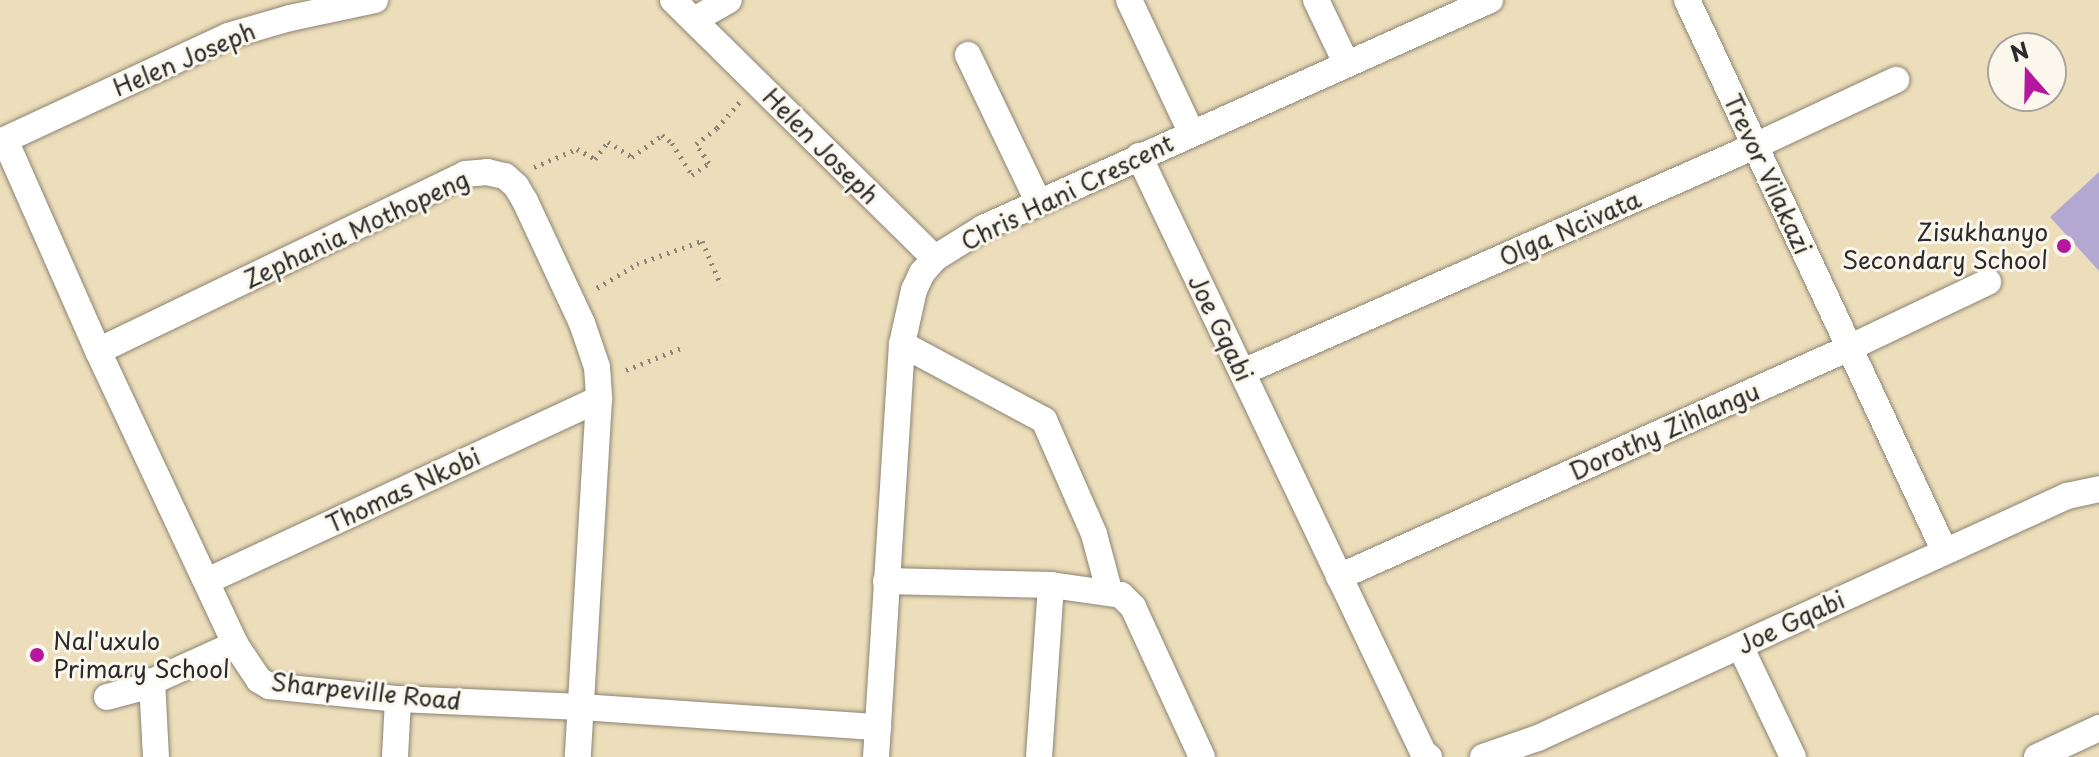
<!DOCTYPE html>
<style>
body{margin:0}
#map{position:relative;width:2099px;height:757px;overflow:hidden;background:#eddebb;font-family:"Playpen Sans",sans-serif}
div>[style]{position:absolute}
.building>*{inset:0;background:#b2a8d2}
.path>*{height:5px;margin-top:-2.5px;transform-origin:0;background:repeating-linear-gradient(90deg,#8c8473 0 2px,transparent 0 8px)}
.roads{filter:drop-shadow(0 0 2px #8c8473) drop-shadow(0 0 2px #8c8473)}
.minor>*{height:26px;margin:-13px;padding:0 13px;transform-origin:13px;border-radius:13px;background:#fff}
.dots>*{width:22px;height:22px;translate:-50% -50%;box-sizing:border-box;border:4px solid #fbf7ec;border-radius:50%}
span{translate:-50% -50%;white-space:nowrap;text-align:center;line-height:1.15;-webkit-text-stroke:6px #fbf7ec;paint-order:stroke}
.street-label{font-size:24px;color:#2b2b2b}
.poi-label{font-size:24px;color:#2b2b2b}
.right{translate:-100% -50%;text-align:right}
.left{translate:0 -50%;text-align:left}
.north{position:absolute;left:1987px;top:32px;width:80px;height:80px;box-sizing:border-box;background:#fbf7ec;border:2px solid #a8a59f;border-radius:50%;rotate:340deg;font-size:22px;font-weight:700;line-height:32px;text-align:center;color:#2b2b2b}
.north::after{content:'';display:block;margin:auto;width:28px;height:36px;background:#b5179e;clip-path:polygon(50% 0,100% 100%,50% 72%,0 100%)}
</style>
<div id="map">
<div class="building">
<div style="clip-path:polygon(2099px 172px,2099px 271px,2050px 217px)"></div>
</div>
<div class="path">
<div style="left:534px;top:167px;width:47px;rotate:-22.7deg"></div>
<div style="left:577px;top:149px;width:21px;rotate:29deg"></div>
<div style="left:595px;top:159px;width:21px;rotate:-53deg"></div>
<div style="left:608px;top:142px;width:28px;rotate:32deg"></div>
<div style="left:632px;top:157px;width:37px;rotate:-36deg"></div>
<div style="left:662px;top:135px;width:13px;rotate:39deg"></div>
<div style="left:672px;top:143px;width:38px;rotate:58deg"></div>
<div style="left:692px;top:175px;width:21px;rotate:-35deg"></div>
<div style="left:709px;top:163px;width:23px;rotate:-124deg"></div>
<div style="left:696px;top:144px;width:26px;rotate:-37deg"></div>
<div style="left:717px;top:128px;width:35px;rotate:-49deg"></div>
<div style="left:597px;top:288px;width:47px;rotate:-31deg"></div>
<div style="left:637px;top:264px;width:69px;rotate:-19.5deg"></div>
<div style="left:702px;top:241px;width:48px;rotate:66.6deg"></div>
<div style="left:626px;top:370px;width:62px;rotate:-21.6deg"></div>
</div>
<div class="roads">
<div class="minor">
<div style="left:673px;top:0;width:368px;rotate:44.6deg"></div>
<div style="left:1129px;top:0;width:146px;rotate:64.8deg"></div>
<div style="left:1316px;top:0;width:70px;rotate:64.5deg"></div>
<div style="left:1687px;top:0;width:609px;rotate:64.95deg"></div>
<div style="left:694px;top:20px;width:40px;rotate:-29.7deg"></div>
<div style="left:968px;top:55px;width:164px;rotate:64.4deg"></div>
<div style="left:5px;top:140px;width:231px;rotate:66.2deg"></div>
<div style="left:98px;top:351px;width:323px;rotate:64.9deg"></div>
<div style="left:235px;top:644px;width:43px;rotate:56.3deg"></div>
<div style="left:259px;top:680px;width:12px;rotate:31deg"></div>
<div style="left:269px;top:686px;width:130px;rotate:5.8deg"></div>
<div style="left:398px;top:699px;width:183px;rotate:2.5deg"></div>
<div style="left:581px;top:707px;width:298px;rotate:3.9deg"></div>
<div style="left:0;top:142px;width:251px;rotate:-24.9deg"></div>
<div style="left:228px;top:36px;width:65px;rotate:-16.2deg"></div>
<div style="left:290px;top:18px;width:87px;rotate:-12deg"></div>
<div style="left:1139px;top:156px;width:660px;rotate:64.52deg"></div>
<div style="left:1423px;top:752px;width:8px;rotate:40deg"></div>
<div style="left:902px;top:344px;width:161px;rotate:28.2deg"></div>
<div style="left:1044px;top:420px;width:124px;rotate:66.3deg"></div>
<div style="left:1094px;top:534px;width:58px;rotate:75deg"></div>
<div style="left:98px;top:351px;width:407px;rotate:-25.7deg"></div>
<div style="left:465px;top:174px;width:22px;rotate:-5deg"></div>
<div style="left:487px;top:172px;width:18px;rotate:13deg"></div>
<div style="left:505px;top:176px;width:15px;rotate:42deg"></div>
<div style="left:516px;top:186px;width:17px;rotate:59deg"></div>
<div style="left:525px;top:201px;width:135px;rotate:65deg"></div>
<div style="left:582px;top:323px;width:46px;rotate:71.2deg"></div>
<div style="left:597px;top:367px;width:32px;rotate:86deg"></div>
<div style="left:599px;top:399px;width:359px;rotate:93.4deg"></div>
<div style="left:1243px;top:372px;width:560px;rotate:-23.82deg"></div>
<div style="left:1755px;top:146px;width:156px;rotate:-25.1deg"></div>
<div style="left:1339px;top:577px;width:559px;rotate:-24.18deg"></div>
<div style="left:1849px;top:348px;width:154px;rotate:-25.4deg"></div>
<div style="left:207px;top:581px;width:432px;rotate:-24.9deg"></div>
<div style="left:886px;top:581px;width:165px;rotate:1.4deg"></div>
<div style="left:1051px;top:585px;width:71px;rotate:8.1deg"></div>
<div style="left:1121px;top:595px;width:17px;rotate:45deg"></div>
<div style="left:1133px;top:607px;width:165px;rotate:65.3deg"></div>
<div style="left:1740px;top:646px;width:123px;rotate:64.5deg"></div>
<div style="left:152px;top:681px;width:76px;rotate:87deg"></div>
<div style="left:107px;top:697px;width:30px;rotate:-15deg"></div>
<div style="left:136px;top:689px;width:109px;rotate:-24.4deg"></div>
<div style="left:395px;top:757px;width:58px;rotate:-87deg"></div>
<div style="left:876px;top:757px;width:414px;rotate:-86.4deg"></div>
<div style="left:902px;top:344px;width:55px;rotate:-77.5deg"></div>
<div style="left:914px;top:290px;width:19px;rotate:-65deg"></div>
<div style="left:922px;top:273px;width:20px;rotate:-49deg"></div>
<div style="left:935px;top:258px;width:57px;rotate:-32deg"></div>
<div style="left:983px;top:228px;width:556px;rotate:-24.21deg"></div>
<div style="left:1039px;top:757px;width:172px;rotate:-86deg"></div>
<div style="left:1483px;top:757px;width:58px;rotate:-19.1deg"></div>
<div style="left:1538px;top:738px;width:582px;rotate:-24.58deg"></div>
<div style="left:2067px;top:496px;width:33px;rotate:-12deg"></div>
<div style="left:2037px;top:757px;width:68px;rotate:-25.1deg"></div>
</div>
</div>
<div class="dots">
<div style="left:2064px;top:246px;background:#b5179e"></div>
<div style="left:37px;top:655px;background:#b5179e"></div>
</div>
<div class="street-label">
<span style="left:184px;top:59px;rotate:-23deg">Helen Joseph</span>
<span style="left:821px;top:146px;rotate:45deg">Helen Joseph</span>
<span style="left:1768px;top:174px;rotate:65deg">Trevor Vilakazi</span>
<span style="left:1067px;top:192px;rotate:-26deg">Chris Hani Crescent</span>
<span style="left:1570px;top:228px;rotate:-24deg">Olga Ncivata</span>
<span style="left:356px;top:229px;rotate:-25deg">Zephania Mothopeng</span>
<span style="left:1221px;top:328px;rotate:64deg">Joe Gqabi</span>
<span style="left:1664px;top:431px;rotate:-24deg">Dorothy Zihlangu</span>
<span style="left:403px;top:490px;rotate:-25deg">Thomas Nkobi</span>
<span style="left:1791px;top:622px;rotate:-25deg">Joe Gqabi</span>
<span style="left:366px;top:691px;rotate:6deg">Sharpeville Road</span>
</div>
<div class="poi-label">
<span class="right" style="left:2048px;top:246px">Zisukhanyo<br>Secondary School</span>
<span class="left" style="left:53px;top:655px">Nal'uxulo<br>Primary School</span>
</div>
<div class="north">N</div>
</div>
